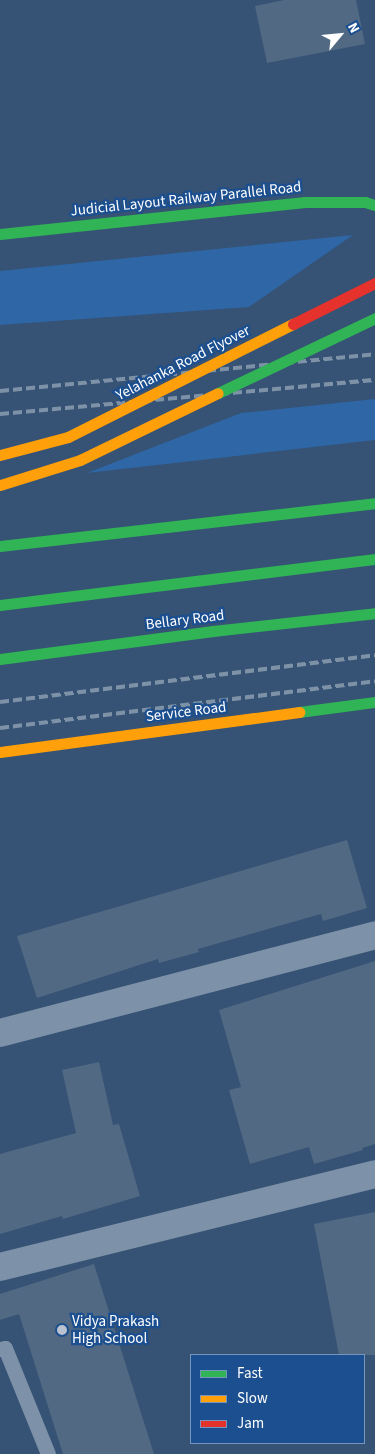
<!DOCTYPE html>
<style>
body{margin:0}
#map{position:relative;width:375px;height:1454px;overflow:hidden;background:#365274;font-family:"Source Sans 3",sans-serif}
div>[style]{position:absolute}
.green>*{inset:0;background:#2f66a5}
.building>*{inset:0;background:#526984}
.lane>*{height:15px;margin:-7.5px;padding:0 7.5px;transform-origin:7.5px;border-radius:7.5px;background:#7d92a8}
.street>*{height:28px;margin:-14px;padding:0 14px;transform-origin:14px;border-radius:14px;background:#7d92a8}
.fast>*{height:11px;margin:-5.5px;padding:0 5.5px;transform-origin:5.5px;border-radius:5.5px;background:#30b455}
.slow>*{height:11px;margin:-5.5px;padding:0 5.5px;transform-origin:5.5px;border-radius:5.5px;background:#ff9f0a}
.rail>*{height:4px;margin-top:-2px;transform-origin:0;background:repeating-linear-gradient(90deg,#7e92a7 0 9px,transparent 0 13px)}
.fast-bridge>*{height:11px;margin:-5.5px;padding:0 5.5px;transform-origin:5.5px;border-radius:5.5px;background:#30b455}
.slow-bridge>*{height:11px;margin:-5.5px;padding:0 5.5px;transform-origin:5.5px;border-radius:5.5px;background:#ff9f0a}
.jam-bridge>*{height:11px;margin:-5.5px;padding:0 5.5px;transform-origin:5.5px;border-radius:5.5px;background:#e5322d}
.dots>*{width:14px;height:14px;translate:-50% -50%;box-sizing:border-box;border:2px solid #1b4f8f;border-radius:50%}
span{translate:-50% -50%;white-space:nowrap;text-align:center;line-height:1.15;-webkit-text-stroke:4.5px #1b4f8f;paint-order:stroke}
.street-label{font-size:15px;color:#fff}
.poi-label{font-size:15px;color:#fff}
.left{translate:0 -50%;text-align:left}
.legend{position:absolute;left:190px;top:1354px;width:175px;height:90px;box-sizing:border-box;background:#1b4f8f;border:1px solid #7695bc;margin:0;padding:6px 9px;list-style:none;font-size:15px;color:#fff}
.legend li{display:flex;align-items:center;gap:10px;height:25px}
.legend b{width:25px;border:1px solid #7695bc}
.north{position:absolute;left:315px;top:10px;width:50px;height:50px;-webkit-text-stroke:4px #1b4f8f;paint-order:stroke;rotate:62deg;font-size:14px;font-weight:700;line-height:20px;text-align:center;color:#fff}
.north::after{content:'';display:block;margin:auto;width:18px;height:22px;background:#fff;clip-path:polygon(50% 0,100% 100%,50% 72%,0 100%)}
</style>
<div id="map">
<div class="green">
<div style="clip-path:polygon(353px 235px,249px 307px,0 325px,0 271px)"></div>
<div style="clip-path:polygon(375px 399px,375px 440px,87px 473px,241px 413px)"></div>
</div>
<div class="building">
<div style="clip-path:polygon(284px 0,356px 0,365px 44px,267px 63px,255px 6px)"></div>
<div style="clip-path:polygon(347px 840px,367px 908px,323px 921px,321px 914px,198px 949px,199px 952px,159px 963px,158px 959px,37px 998px,17px 936px)"></div>
<div style="clip-path:polygon(375px 961px,375px 1144px,362px 1148px,363px 1150px,314px 1164px,309px 1147px,250px 1164px,229px 1090px,241px 1087px,219px 1010px)"></div>
<div style="clip-path:polygon(99px 1062px,113px 1125px,119px 1124px,140px 1196px,63px 1219px,62px 1216px,0 1234px,0 1154px,76px 1133px,62px 1070px)"></div>
<div style="clip-path:polygon(375px 1212px,375px 1355px,339px 1355px,314px 1224px)"></div>
<div style="clip-path:polygon(94px 1264px,154px 1454px,63px 1454px,19px 1314px,0 1320px,0 1294px)"></div>
</div>
<div class="lane">
<div style="left:0;top:1349px;width:5px;rotate:-11deg"></div>
<div style="left:5px;top:1348px;width:114px;rotate:67.9deg"></div>
</div>
<div class="street">
<div style="left:0;top:1033px;width:388px;rotate:-14.6deg"></div>
<div style="left:0;top:1267px;width:386px;rotate:-13.9deg"></div>
</div>
<div class="fast">
<div style="left:0;top:234px;width:307px;rotate:-6deg"></div>
<div style="left:305px;top:202px;width:60px"></div>
<div style="left:365px;top:202px;width:10px;rotate:17deg"></div>
<div style="left:0;top:546px;width:377px;rotate:-6.5deg"></div>
<div style="left:0;top:605px;width:378px;rotate:-7deg"></div>
<div style="left:0;top:659px;width:215px;rotate:-7.5deg"></div>
<div style="left:213px;top:631px;width:163px;rotate:-6.3deg"></div>
<div style="left:299px;top:712px;width:77px;rotate:-7.5deg"></div>
</div>
<div class="slow">
<div style="left:0;top:752px;width:302px;rotate:-7.6deg"></div>
</div>
<div class="rail">
<div style="left:0;top:391px;width:377px;rotate:-5.6deg"></div>
<div style="left:0;top:414px;width:377px;rotate:-5.2deg"></div>
<div style="left:0;top:702px;width:378px;rotate:-7.1deg"></div>
<div style="left:0;top:728px;width:378px;rotate:-7.1deg"></div>
</div>
<div class="fast-bridge">
<div style="left:218px;top:393px;width:174px;rotate:-25.5deg"></div>
</div>
<div class="slow-bridge">
<div style="left:0;top:455px;width:70px;rotate:-14.8deg"></div>
<div style="left:68px;top:437px;width:252px;rotate:-26.7deg"></div>
<div style="left:0;top:485px;width:84px;rotate:-17.4deg"></div>
<div style="left:80px;top:460px;width:153px;rotate:-25.9deg"></div>
</div>
<div class="jam-bridge">
<div style="left:293px;top:324px;width:92px;rotate:-26.6deg"></div>
</div>
<div class="dots">
<div style="left:62px;top:1330px;background:#b9c2ce"></div>
</div>
<div class="street-label">
<span style="left:186px;top:199px;rotate:-6deg">Judicial Layout Railway Parallel Road</span>
<span style="left:183px;top:363px;rotate:-27deg">Yelahanka Road Flyover</span>
<span style="left:185px;top:620px;rotate:-7deg">Bellary Road</span>
<span style="left:186px;top:712px;rotate:-7deg">Service Road</span>
</div>
<div class="poi-label">
<span class="left" style="left:72px;top:1330px">Vidya Prakash<br>High School</span>
</div>
<ul class="legend">
<li><b style="height:6px;background:#30b455"></b>Fast</li>
<li><b style="height:6px;background:#ff9f0a"></b>Slow</li>
<li><b style="height:6px;background:#e5322d"></b>Jam</li>
</ul>
<div class="north">N</div>
</div>
